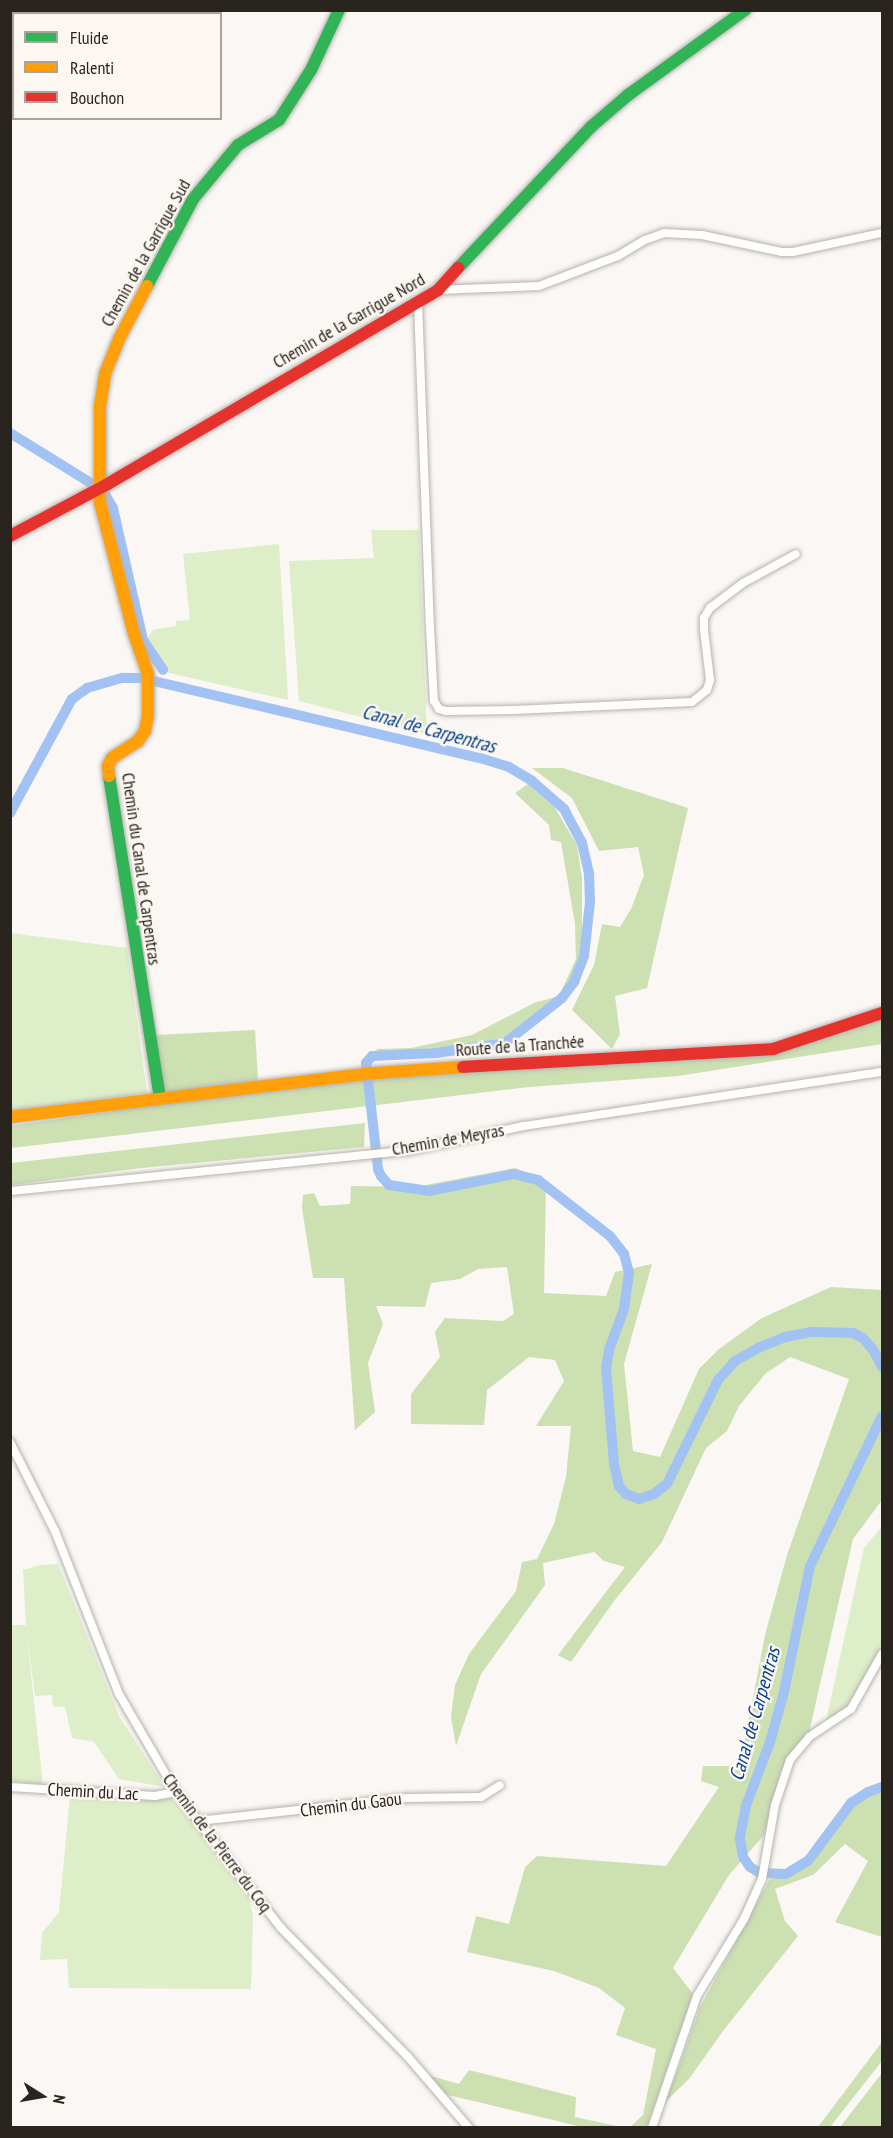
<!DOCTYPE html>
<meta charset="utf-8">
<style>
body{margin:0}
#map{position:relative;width:893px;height:2138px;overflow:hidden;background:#faf7f4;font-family:"PT Sans Narrow",sans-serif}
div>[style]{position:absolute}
.green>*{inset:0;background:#ddeec9}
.forest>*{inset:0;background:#cce0b2}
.canal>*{height:10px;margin:-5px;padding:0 5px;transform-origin:5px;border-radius:5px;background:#a2c2f3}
.roads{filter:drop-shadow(0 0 2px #b6b2ae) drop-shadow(0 0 2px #b6b2ae)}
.street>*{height:8px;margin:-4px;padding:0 4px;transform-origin:4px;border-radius:4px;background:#fefefd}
.fast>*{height:12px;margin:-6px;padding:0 6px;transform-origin:6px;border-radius:6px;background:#30b455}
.slow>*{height:12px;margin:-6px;padding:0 6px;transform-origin:6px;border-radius:6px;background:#ff9f0a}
.jam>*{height:12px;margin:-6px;padding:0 6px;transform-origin:6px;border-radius:6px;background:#e5322d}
span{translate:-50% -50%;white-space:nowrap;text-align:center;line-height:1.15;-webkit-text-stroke:4.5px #fdf7f1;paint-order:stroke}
.street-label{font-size:18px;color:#2a241f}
.water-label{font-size:20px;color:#034091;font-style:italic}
.frame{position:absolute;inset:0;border:12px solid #2a241f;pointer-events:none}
.legend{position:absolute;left:12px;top:12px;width:210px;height:108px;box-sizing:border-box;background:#fdf7f1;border:2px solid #a9a39d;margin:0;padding:8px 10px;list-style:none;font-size:18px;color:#2a241f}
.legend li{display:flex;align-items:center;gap:12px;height:30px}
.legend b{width:30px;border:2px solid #a9a39d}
.north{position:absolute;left:12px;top:2066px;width:60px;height:60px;-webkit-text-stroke:4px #fdf7f1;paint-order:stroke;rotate:101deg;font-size:16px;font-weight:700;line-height:24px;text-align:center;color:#2a241f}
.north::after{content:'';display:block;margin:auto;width:21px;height:27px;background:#2a241f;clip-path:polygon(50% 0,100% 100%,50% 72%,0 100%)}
</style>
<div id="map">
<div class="green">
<div style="clip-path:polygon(371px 530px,419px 530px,427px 734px,299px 701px,289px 561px,374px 558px)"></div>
<div style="clip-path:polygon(279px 544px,288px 700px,169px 673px,148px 643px,148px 638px,153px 630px,176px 626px,176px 621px,190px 620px,183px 554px)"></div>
<div style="clip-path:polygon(10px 933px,127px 948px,147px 1093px,11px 1111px)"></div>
<div style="clip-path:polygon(882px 1526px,882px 1648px,857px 1700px,826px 1721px,864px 1548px)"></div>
<div style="clip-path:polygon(58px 1564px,119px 1716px,165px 1787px,119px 1779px,94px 1742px,72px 1738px,65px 1707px,53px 1706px,52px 1695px,35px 1696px,26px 1629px,43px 1785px,11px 1781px,11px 1625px,26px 1625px,23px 1570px,41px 1565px)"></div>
<div style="clip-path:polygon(70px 1796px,171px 1799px,182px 1807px,249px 1896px,253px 1916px,251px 1989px,69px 1988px,67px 1959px,40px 1960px,42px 1933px,59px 1912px)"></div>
</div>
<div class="forest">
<div style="clip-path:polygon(532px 768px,563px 768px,688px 808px,647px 988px,615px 996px,620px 1034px,612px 1049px,572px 1010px,594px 965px,602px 924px,620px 927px,631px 909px,644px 875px,638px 847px,599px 851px,572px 798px)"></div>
<div style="clip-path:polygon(528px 784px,555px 808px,577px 845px,582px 878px,582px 947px,570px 981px,554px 1006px,503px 1038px,449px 1047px,379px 1052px,376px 1049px,411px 1048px,472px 1035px,534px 1003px,559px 996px,576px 959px,575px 924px,561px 842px,551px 840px,549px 825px,515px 793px)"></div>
<div style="clip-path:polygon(882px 1016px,882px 1044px,678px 1076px,529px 1087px,11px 1148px,10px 1126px,263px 1090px,373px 1078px,590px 1063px,736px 1057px)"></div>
<div style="clip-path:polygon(255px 1030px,258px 1081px,163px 1093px,156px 1035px)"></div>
<div style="clip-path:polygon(365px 1123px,364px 1147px,141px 1168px,11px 1185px,11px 1163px)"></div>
<div style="clip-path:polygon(515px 1168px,538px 1178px,546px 1185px,544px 1293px,606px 1296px,615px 1272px,652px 1264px,624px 1364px,633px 1451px,660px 1457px,699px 1369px,719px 1349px,762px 1318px,831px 1287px,882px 1290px,882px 1500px,853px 1539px,808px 1737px,799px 1743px,781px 1771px,764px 1835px,729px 1875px,673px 1968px,693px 1994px,647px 2127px,630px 2127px,643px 2115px,656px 2049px,616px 2035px,625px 2008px,599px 1988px,554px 1971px,467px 1952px,476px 1916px,509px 1924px,525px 1867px,537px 1856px,666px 1866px,719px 1787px,701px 1781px,703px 1766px,740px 1766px,765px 1635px,787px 1555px,849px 1379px,790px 1357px,765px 1374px,739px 1406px,727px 1431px,706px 1448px,662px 1542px,614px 1601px,571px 1662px,558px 1655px,625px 1567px,604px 1561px,594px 1552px,543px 1563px,545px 1585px,481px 1674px,456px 1746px,451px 1717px,455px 1685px,469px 1654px,516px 1591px,522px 1562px,537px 1559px,554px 1524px,566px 1477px,571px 1426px,536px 1426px,564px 1381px,555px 1360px,529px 1357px,487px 1390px,484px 1425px,411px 1424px,411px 1394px,440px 1357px,435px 1332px,445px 1318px,503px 1321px,514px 1314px,507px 1267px,478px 1269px,460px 1279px,431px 1283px,425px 1307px,376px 1306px,383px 1324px,368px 1363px,375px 1412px,355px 1430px,344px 1278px,313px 1278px,302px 1208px,303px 1195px,314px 1193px,320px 1206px,350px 1204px,351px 1186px,415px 1187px)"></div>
<div style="clip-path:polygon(882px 1790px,882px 1937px,835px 1922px,868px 1861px,845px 1844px,813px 1875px,775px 1889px,785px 1921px,798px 1936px,723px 2031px,689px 2079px,663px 2104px,678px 2070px,700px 2007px,770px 1879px,791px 1874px,811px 1862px,854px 1804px)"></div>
<div style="clip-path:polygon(882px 2042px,882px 2061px,830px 2127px,818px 2127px)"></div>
<div style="clip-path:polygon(469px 2070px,576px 2097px,575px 2117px,621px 2127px,582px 2127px,444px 2094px,427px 2075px,459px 2084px)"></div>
<div style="clip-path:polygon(882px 2073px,882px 2127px,840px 2127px)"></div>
</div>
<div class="canal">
<div style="left:10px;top:433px;width:95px;rotate:31.7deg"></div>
<div style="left:106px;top:496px;width:14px;rotate:60deg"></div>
<div style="left:113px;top:508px;width:135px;rotate:77.2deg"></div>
<div style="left:143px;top:640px;width:36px;rotate:56deg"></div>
<div style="left:10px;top:813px;width:130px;rotate:-61.5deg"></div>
<div style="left:72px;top:699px;width:19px;rotate:-36deg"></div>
<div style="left:87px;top:688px;width:37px;rotate:-16deg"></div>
<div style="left:123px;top:678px;width:18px"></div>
<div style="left:141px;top:678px;width:348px;rotate:13.3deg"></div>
<div style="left:480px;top:758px;width:30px;rotate:17deg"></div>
<div style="left:509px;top:767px;width:27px;rotate:31deg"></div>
<div style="left:532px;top:781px;width:43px;rotate:41.2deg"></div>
<div style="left:564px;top:809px;width:38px;rotate:62deg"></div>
<div style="left:582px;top:843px;width:32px;rotate:77deg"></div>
<div style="left:589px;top:874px;width:28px;rotate:88deg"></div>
<div style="left:590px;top:902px;width:54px;rotate:96.3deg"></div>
<div style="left:584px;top:956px;width:28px;rotate:111deg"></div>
<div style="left:574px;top:982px;width:20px;rotate:127deg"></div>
<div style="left:562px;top:998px;width:73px;rotate:141.7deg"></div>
<div style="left:505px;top:1043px;width:70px;rotate:171.8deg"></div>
<div style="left:436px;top:1053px;width:64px;rotate:177.3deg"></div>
<div style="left:372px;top:1056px;width:9px;rotate:131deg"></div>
<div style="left:366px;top:1063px;width:107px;rotate:83.5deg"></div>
<div style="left:378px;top:1169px;width:8px;rotate:67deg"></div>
<div style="left:381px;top:1176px;width:12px;rotate:48deg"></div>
<div style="left:389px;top:1185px;width:40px;rotate:8.5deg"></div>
<div style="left:429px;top:1191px;width:87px;rotate:-11.3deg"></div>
<div style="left:514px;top:1174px;width:25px;rotate:14deg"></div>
<div style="left:538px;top:1180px;width:91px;rotate:37.9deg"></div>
<div style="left:610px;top:1236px;width:23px;rotate:52deg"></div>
<div style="left:624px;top:1254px;width:20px;rotate:75deg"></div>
<div style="left:629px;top:1273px;width:36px;rotate:98deg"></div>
<div style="left:624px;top:1309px;width:44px;rotate:110.1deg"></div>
<div style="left:609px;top:1350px;width:18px;rotate:99deg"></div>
<div style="left:606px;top:1368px;width:96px;rotate:85.2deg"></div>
<div style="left:614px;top:1464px;width:23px;rotate:77deg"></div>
<div style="left:619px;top:1486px;width:11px;rotate:49deg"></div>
<div style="left:626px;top:1494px;width:14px;rotate:21deg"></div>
<div style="left:639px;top:1499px;width:16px;rotate:-18deg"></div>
<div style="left:654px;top:1494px;width:16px;rotate:-38deg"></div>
<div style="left:667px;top:1484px;width:116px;rotate:-63.9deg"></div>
<div style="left:718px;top:1380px;width:25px;rotate:-48deg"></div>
<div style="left:735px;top:1361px;width:26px;rotate:-29deg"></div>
<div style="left:758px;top:1348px;width:29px;rotate:-22deg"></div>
<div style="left:785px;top:1337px;width:26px;rotate:-11deg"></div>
<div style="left:811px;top:1332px;width:42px;rotate:1.4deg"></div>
<div style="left:853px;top:1333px;width:11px;rotate:27deg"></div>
<div style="left:863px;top:1338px;width:17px;rotate:50deg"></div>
<div style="left:874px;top:1351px;width:18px;rotate:63deg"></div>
<div style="left:882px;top:1416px;width:166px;rotate:115.6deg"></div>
<div style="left:810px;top:1566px;width:133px;rotate:101.7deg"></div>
<div style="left:783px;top:1696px;width:48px;rotate:105.8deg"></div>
<div style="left:770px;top:1742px;width:68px;rotate:110.6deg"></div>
<div style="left:746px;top:1806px;width:33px;rotate:101deg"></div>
<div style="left:740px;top:1838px;width:19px;rotate:81deg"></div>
<div style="left:743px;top:1857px;width:12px;rotate:55deg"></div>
<div style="left:750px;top:1867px;width:12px;rotate:31deg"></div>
<div style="left:760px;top:1873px;width:26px;rotate:2deg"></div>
<div style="left:786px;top:1874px;width:26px;rotate:-31deg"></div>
<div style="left:808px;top:1861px;width:72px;rotate:-53.4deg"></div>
<div style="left:851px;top:1803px;width:20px;rotate:-33deg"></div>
<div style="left:868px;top:1792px;width:15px;rotate:-20deg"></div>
</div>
<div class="roads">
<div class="street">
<div style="left:438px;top:290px;width:101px;rotate:-2.3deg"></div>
<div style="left:539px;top:286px;width:85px;rotate:-20.8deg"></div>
<div style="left:618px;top:256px;width:31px;rotate:-31deg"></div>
<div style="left:645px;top:240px;width:20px;rotate:-20deg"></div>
<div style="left:664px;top:233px;width:38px;rotate:3deg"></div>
<div style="left:702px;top:235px;width:82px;rotate:12deg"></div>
<div style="left:782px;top:252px;width:11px"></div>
<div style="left:793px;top:252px;width:91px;rotate:-12.1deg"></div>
<div style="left:418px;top:302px;width:326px;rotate:87.9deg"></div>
<div style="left:430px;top:628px;width:73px;rotate:86.9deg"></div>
<div style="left:434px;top:701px;width:9px;rotate:58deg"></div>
<div style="left:439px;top:709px;width:7px;rotate:16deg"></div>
<div style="left:446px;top:711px;width:68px;rotate:-0.8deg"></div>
<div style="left:514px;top:710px;width:178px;rotate:-2.6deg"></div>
<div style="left:692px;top:702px;width:19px;rotate:-39deg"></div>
<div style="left:707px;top:690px;width:10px;rotate:-73deg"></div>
<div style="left:710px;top:680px;width:50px;rotate:-96.8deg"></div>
<div style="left:704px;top:630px;width:12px;rotate:-90deg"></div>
<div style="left:704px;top:618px;width:12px;rotate:-59deg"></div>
<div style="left:710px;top:608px;width:41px;rotate:-37.1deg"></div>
<div style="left:743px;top:583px;width:60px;rotate:-28.7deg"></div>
<div style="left:10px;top:1191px;width:399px;rotate:-5.8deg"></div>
<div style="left:407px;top:1151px;width:120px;rotate:-12.1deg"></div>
<div style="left:524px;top:1126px;width:362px;rotate:-8.6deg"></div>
<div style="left:10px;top:1442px;width:100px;rotate:63.2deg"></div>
<div style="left:55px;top:1531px;width:175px;rotate:68.6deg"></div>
<div style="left:119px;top:1694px;width:113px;rotate:59.8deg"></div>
<div style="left:176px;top:1792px;width:172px;rotate:52.3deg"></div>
<div style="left:281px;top:1928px;width:181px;rotate:45.4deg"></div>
<div style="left:408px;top:2057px;width:94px;rotate:49.3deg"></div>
<div style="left:10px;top:1787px;width:145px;rotate:3.6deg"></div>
<div style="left:155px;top:1796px;width:21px;rotate:-11deg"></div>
<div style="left:198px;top:1821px;width:210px;rotate:-6.3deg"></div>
<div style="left:407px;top:1798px;width:74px;rotate:-0.8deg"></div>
<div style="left:481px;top:1797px;width:22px;rotate:-32deg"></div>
<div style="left:652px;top:2128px;width:139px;rotate:-71.2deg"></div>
<div style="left:697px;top:1996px;width:90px;rotate:-58.6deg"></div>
<div style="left:744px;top:1919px;width:44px;rotate:-65.8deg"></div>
<div style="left:762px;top:1879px;width:75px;rotate:-80deg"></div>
<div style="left:775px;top:1805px;width:47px;rotate:-71.6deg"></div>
<div style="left:790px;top:1760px;width:30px;rotate:-50deg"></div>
<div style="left:809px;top:1737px;width:50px;rotate:-33.7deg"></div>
<div style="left:851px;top:1709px;width:63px;rotate:-60.6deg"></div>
</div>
<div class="fast">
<div style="left:458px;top:268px;width:195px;rotate:-46.7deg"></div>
<div style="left:592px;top:126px;width:48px;rotate:-40.7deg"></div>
<div style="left:628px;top:95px;width:145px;rotate:-36deg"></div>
<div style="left:147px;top:286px;width:98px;rotate:-62.1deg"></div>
<div style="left:193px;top:199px;width:70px;rotate:-50.2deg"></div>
<div style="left:238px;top:145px;width:48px;rotate:-31.4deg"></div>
<div style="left:279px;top:120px;width:59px;rotate:-57.4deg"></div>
<div style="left:311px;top:70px;width:66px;rotate:-65deg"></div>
<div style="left:109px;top:776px;width:326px;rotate:81deg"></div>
</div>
<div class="slow">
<div style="left:109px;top:776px;width:10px;rotate:-96deg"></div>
<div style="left:108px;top:766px;width:9px;rotate:-63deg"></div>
<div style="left:112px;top:758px;width:31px;rotate:-33deg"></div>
<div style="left:138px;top:741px;width:12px;rotate:-55deg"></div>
<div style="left:145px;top:731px;width:15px;rotate:-79deg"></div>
<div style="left:148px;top:716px;width:42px;rotate:-90deg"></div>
<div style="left:148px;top:674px;width:42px;rotate:-109.3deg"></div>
<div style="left:134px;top:634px;width:135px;rotate:-104.5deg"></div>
<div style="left:100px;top:503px;width:97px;rotate:-90deg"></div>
<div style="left:100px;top:406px;width:32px;rotate:-81deg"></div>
<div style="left:105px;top:374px;width:38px;rotate:-68deg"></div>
<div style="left:119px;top:339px;width:60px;rotate:-62.2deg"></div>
<div style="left:10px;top:1117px;width:356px;rotate:-6.9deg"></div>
<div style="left:363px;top:1074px;width:100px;rotate:-4deg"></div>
</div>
<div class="jam">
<div style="left:10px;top:536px;width:109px;rotate:-28deg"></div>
<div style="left:106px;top:485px;width:385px;rotate:-30.4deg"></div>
<div style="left:438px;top:290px;width:30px;rotate:-48deg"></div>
<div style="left:463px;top:1067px;width:311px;rotate:-3.3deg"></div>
<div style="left:773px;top:1049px;width:115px;rotate:-18.3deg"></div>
</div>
</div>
<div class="street-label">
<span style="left:146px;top:253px;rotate:-61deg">Chemin de la Garrigue Sud</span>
<span style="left:349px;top:321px;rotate:-30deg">Chemin de la Garrigue Nord</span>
<span style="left:141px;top:869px;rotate:82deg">Chemin du Canal de Carpentras</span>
<span style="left:520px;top:1046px;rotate:-4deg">Route de la Tranchée</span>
<span style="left:448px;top:1140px;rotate:-10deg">Chemin de Meyras</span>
<span style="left:93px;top:1792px;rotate:3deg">Chemin du Lac</span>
<span style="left:351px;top:1805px;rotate:-7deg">Chemin du Gaou</span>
<span style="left:217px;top:1843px;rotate:53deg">Chemin de la Pierre du Coq</span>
</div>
<div class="water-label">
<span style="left:429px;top:729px;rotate:15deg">Canal de Carpentras</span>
<span style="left:755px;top:1714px;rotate:-74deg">Canal de Carpentras</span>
</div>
<div class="frame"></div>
<ul class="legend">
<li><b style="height:8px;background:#30b455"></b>Fluide</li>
<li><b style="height:8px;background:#ff9f0a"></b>Ralenti</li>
<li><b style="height:8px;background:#e5322d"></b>Bouchon</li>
</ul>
<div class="north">N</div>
</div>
